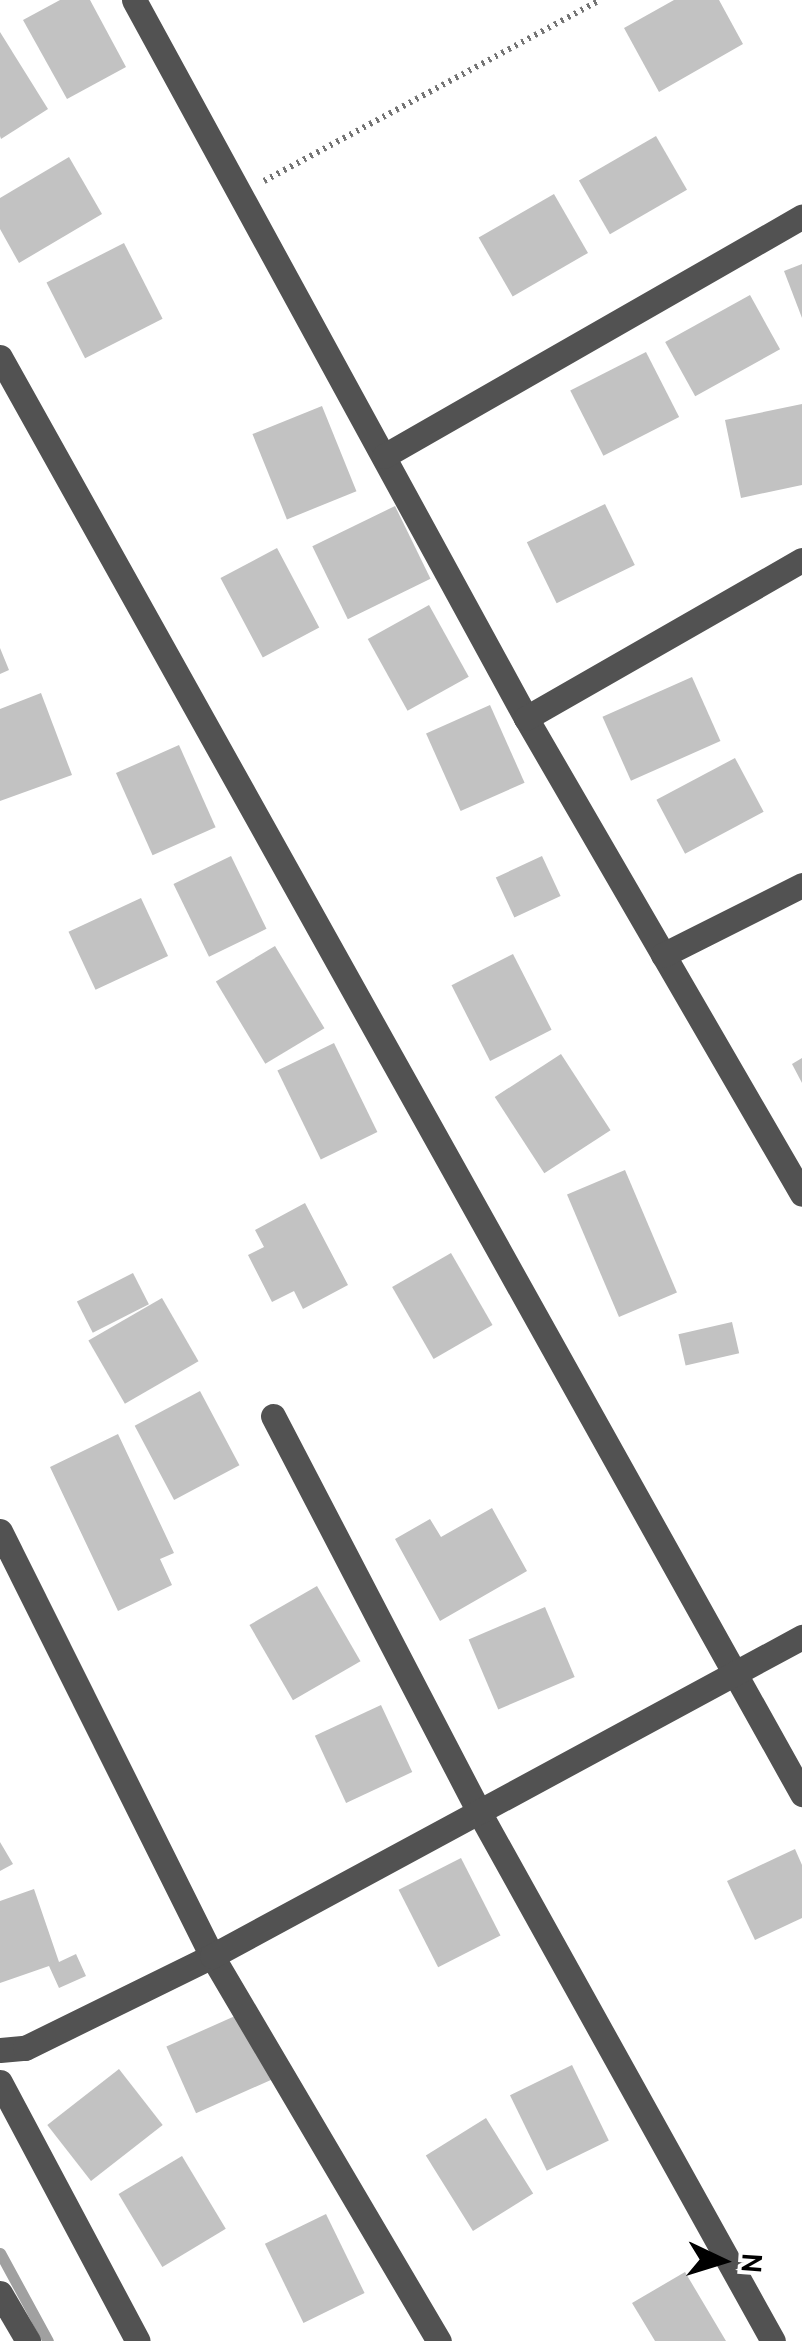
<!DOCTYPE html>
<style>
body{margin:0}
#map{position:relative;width:802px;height:2341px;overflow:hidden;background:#fff;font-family:Cabin,sans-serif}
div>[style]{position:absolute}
.stream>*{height:11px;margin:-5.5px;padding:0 5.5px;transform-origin:5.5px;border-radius:5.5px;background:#a0a0a0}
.building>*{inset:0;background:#c2c2c2;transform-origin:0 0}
.path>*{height:6px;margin-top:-3px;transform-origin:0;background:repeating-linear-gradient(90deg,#747474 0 2.5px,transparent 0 7.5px)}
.minor>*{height:25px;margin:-12.5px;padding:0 12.5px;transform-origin:12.5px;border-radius:12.5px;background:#525252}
span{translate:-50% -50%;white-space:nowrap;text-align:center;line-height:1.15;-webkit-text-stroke:9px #fff;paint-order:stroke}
.north{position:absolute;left:672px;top:2211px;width:100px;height:100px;-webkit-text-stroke:8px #fff;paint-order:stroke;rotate:94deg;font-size:28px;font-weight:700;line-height:40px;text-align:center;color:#000}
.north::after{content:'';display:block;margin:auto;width:35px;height:45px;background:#000;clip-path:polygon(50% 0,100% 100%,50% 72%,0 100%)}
</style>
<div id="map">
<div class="stream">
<div style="left:0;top:2253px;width:100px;rotate:61.4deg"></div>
</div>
<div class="building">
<div style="clip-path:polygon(60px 0,90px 0,126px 67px,67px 99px,23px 20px)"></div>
<div style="clip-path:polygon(674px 0,719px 0,743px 44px,659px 92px,624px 28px)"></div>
<div style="clip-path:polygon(0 32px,48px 109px,1px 139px,0 136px)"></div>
<div style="left:656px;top:136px;width:62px;height:89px;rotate:60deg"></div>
<div style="clip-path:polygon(69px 157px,102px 214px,19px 263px,0 229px,0 198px)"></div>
<div style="left:554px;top:194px;width:68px;height:87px;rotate:60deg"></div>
<div style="left:124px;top:243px;width:85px;height:87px;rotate:63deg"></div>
<div style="clip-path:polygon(802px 264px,802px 318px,784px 271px)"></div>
<div style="left:750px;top:295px;width:62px;height:97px;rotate:61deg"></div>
<div style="left:646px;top:352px;width:73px;height:85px;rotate:63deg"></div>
<div style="clip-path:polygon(802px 404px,802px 485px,741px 498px,725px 420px)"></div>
<div style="left:322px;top:406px;width:92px;height:75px;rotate:68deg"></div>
<div style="left:605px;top:504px;width:68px;height:87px;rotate:64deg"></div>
<div style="left:395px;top:506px;width:81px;height:92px;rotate:64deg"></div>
<div style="left:277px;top:548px;width:90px;height:64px;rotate:62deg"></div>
<div style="left:429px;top:605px;width:82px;height:70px;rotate:61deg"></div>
<div style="clip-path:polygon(0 648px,9px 670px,0 674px)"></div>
<div style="left:692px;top:677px;width:70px;height:98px;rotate:66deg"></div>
<div style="clip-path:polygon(41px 693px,72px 775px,0 801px,0 709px)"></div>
<div style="left:490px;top:705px;width:85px;height:70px;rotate:66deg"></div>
<div style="left:179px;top:745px;width:90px;height:69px;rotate:66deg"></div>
<div style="left:735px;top:758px;width:61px;height:89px;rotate:62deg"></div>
<div style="left:231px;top:856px;width:81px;height:64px;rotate:64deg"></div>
<div style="left:542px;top:856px;width:44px;height:51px;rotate:65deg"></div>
<div style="left:141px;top:898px;width:64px;height:80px;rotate:65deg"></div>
<div style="left:275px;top:946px;width:96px;height:69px;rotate:59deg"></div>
<div style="left:513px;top:954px;width:85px;height:69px;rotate:63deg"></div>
<div style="left:334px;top:1043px;width:99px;height:63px;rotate:64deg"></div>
<div style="left:561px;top:1054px;width:91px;height:79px;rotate:57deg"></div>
<div style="clip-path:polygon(802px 1058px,802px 1083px,792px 1064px)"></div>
<div style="left:625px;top:1170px;width:133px;height:63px;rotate:67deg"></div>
<div style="clip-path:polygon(305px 1203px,348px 1285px,303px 1309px,294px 1291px,272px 1302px,248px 1255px,264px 1247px,255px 1230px)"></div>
<div style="left:451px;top:1253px;width:83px;height:68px;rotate:60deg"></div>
<div style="left:133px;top:1273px;width:35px;height:63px;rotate:63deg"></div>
<div style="left:162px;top:1298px;width:73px;height:85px;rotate:60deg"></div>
<div style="left:732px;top:1322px;width:32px;height:55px;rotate:77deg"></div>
<div style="left:200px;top:1391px;width:84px;height:74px;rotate:62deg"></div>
<div style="clip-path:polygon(118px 1434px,174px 1553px,160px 1559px,172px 1585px,118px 1611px,50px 1467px)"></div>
<div style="clip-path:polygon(492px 1508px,527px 1571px,440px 1621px,395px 1539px,430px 1519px,441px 1537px)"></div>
<div style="left:317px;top:1586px;width:87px;height:78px;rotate:60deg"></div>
<div style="left:545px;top:1607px;width:76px;height:83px;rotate:67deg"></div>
<div style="left:381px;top:1705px;width:74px;height:73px;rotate:65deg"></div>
<div style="clip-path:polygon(0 1842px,13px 1864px,0 1871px)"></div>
<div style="clip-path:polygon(795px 1849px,802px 1865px,802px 1918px,755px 1940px,727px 1881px)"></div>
<div style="left:461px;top:1858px;width:87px;height:70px;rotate:63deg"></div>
<div style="clip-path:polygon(34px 1889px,59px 1962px,76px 1954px,86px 1976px,59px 1988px,49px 1966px,0 1983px,0 1901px)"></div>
<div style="left:244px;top:2012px;width:73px;height:85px;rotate:66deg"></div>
<div style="left:572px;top:2065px;width:84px;height:69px;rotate:64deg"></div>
<div style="left:119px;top:2069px;width:71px;height:91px;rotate:52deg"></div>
<div style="left:486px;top:2118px;width:89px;height:71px;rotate:58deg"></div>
<div style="left:182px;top:2156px;width:85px;height:74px;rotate:59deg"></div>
<div style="left:326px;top:2214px;width:88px;height:68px;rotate:64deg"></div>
<div style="clip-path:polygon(685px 2272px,726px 2341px,655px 2341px,632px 2303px)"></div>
</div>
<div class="path">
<div style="left:264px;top:181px;width:382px;rotate:-28.3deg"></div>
</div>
<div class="minor">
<div style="left:134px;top:0;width:818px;rotate:61.37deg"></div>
<div style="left:526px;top:718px;width:550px;rotate:59.89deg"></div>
<div style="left:0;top:357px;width:1646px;rotate:60.83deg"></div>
<div style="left:384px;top:456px;width:482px;rotate:-29.8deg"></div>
<div style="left:526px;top:718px;width:318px;rotate:-29.8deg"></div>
<div style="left:663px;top:955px;width:156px;rotate:-26.7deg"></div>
<div style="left:273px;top:1416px;width:446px;rotate:62.5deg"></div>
<div style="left:479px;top:1812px;width:605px;rotate:60.94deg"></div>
<div style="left:0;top:1531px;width:475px;rotate:63.5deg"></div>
<div style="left:212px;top:1956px;width:447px;rotate:59.5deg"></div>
<div style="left:0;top:2050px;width:25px;rotate:-5deg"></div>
<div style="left:25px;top:2048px;width:208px;rotate:-26.2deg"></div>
<div style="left:212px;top:1956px;width:671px;rotate:-28.4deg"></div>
<div style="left:0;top:2082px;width:293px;rotate:62deg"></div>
<div style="left:0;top:2293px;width:56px;rotate:59.7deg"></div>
</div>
<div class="north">N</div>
</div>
